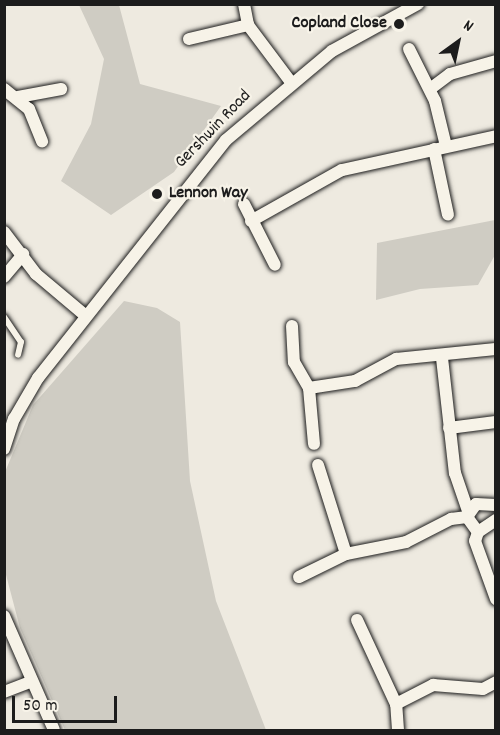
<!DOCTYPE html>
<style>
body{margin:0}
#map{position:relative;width:500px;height:735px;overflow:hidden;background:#eeeae0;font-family:Dekko,sans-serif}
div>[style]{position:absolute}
.green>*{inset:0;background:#cfccc3}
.roads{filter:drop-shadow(0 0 2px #1c1c1c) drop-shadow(0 0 2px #1c1c1c)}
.service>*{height:6px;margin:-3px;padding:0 3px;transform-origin:3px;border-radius:3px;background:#f7f3e8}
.minor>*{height:12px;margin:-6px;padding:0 6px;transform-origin:6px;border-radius:6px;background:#f7f3e8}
.dots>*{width:16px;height:16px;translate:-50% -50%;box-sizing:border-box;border:3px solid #f7f3e8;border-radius:50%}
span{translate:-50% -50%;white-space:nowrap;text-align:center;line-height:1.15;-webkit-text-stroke:4.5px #f7f3e8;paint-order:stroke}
.poi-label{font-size:18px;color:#1c1c1c;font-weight:700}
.right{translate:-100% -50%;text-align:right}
.left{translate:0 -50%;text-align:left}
.street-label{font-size:18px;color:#1c1c1c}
.frame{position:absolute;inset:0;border:6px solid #1c1c1c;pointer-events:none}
.north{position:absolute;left:428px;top:12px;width:60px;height:60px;-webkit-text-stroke:4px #f7f3e8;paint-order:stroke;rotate:33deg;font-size:16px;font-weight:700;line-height:24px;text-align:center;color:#1c1c1c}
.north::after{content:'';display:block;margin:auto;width:21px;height:27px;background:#1c1c1c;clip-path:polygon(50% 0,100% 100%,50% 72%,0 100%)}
.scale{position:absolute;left:12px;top:696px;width:105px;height:27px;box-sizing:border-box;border:3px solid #1c1c1c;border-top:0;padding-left:8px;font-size:18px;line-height:21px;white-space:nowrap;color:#1c1c1c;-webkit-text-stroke:4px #f7f3e8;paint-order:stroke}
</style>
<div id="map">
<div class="green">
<div style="clip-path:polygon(79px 5px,119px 5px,140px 84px,221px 106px,174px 172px,111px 215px,61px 181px,91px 124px,104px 59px)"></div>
<div style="clip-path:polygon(495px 220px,495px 255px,478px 285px,420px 289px,376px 300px,377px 243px)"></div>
<div style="clip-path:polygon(124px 301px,157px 308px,180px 322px,190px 481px,216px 601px,266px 730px,65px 730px,20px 628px,5px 571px,5px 472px,33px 405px)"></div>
</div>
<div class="roads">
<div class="service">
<div style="left:4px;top:317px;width:30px;rotate:56deg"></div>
<div style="left:21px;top:342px;width:13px;rotate:103deg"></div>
</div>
<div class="minor">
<div style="left:244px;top:4px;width:21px;rotate:79deg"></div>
<div style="left:248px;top:25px;width:70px;rotate:53.1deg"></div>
<div style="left:189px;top:39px;width:61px;rotate:-13.3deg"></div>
<div style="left:409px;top:49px;width:58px;rotate:63.4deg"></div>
<div style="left:435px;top:101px;width:46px;rotate:76.3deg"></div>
<div style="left:4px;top:89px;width:32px;rotate:39deg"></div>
<div style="left:29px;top:109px;width:35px;rotate:68deg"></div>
<div style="left:430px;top:89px;width:25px;rotate:-37deg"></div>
<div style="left:450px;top:74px;width:48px;rotate:-15.8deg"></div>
<div style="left:18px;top:97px;width:44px;rotate:-10.5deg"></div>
<div style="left:434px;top:149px;width:67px;rotate:78deg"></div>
<div style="left:244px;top:204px;width:68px;rotate:63.1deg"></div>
<div style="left:251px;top:221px;width:104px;rotate:-29.3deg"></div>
<div style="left:342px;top:170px;width:158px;rotate:-12.4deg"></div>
<div style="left:4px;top:232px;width:53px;rotate:52.7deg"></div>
<div style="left:36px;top:274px;width:65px;rotate:40deg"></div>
<div style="left:4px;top:277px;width:30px;rotate:-50deg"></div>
<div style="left:292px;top:326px;width:36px;rotate:87deg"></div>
<div style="left:294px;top:362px;width:30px;rotate:60deg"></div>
<div style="left:309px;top:388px;width:56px;rotate:84.9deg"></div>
<div style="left:442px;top:358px;width:116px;rotate:83.6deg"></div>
<div style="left:455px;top:473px;width:40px;rotate:71.1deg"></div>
<div style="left:309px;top:388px;width:47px;rotate:-8.7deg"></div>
<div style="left:355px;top:381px;width:47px;rotate:-28.2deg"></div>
<div style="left:396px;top:359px;width:100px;rotate:-5.7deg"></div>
<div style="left:449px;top:428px;width:47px;rotate:-7.3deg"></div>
<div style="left:4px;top:449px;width:32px;rotate:-72deg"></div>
<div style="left:14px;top:419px;width:48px;rotate:-59.7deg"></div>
<div style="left:38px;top:378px;width:303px;rotate:-51.7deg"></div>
<div style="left:226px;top:140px;width:138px;rotate:-40deg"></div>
<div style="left:332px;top:51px;width:98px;rotate:-28.7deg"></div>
<div style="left:318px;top:465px;width:93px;rotate:72.5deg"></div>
<div style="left:346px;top:554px;width:61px;rotate:-11.3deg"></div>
<div style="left:406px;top:542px;width:51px;rotate:-27.1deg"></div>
<div style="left:451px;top:519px;width:16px;rotate:-7deg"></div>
<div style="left:496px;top:505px;width:20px;rotate:-177deg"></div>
<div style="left:476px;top:504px;width:16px;rotate:125deg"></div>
<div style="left:467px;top:517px;width:19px;rotate:54deg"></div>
<div style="left:478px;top:532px;width:22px;rotate:-34deg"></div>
<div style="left:478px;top:532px;width:9px;rotate:108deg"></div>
<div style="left:475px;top:541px;width:62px;rotate:70.1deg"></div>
<div style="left:299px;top:577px;width:52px;rotate:-26.1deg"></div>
<div style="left:4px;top:616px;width:124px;rotate:66.3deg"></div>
<div style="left:357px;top:620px;width:93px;rotate:65.1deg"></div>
<div style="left:4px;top:692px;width:30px;rotate:-21deg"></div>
<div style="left:398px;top:730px;width:26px;rotate:-94deg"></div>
<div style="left:396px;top:704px;width:42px;rotate:-27.2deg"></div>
<div style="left:433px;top:685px;width:50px;rotate:4.6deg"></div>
<div style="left:483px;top:689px;width:15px;rotate:-28deg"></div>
</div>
</div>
<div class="dots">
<div style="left:399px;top:24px;background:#1c1c1c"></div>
<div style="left:157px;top:194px;background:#1c1c1c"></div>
</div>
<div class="poi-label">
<span class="right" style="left:387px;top:24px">Copland Close</span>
<span class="left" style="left:169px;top:194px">Lennon Way</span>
</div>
<div class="street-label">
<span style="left:214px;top:130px;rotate:-46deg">Gershwin Road</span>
</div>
<div class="frame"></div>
<div class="north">N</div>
<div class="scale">50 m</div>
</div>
